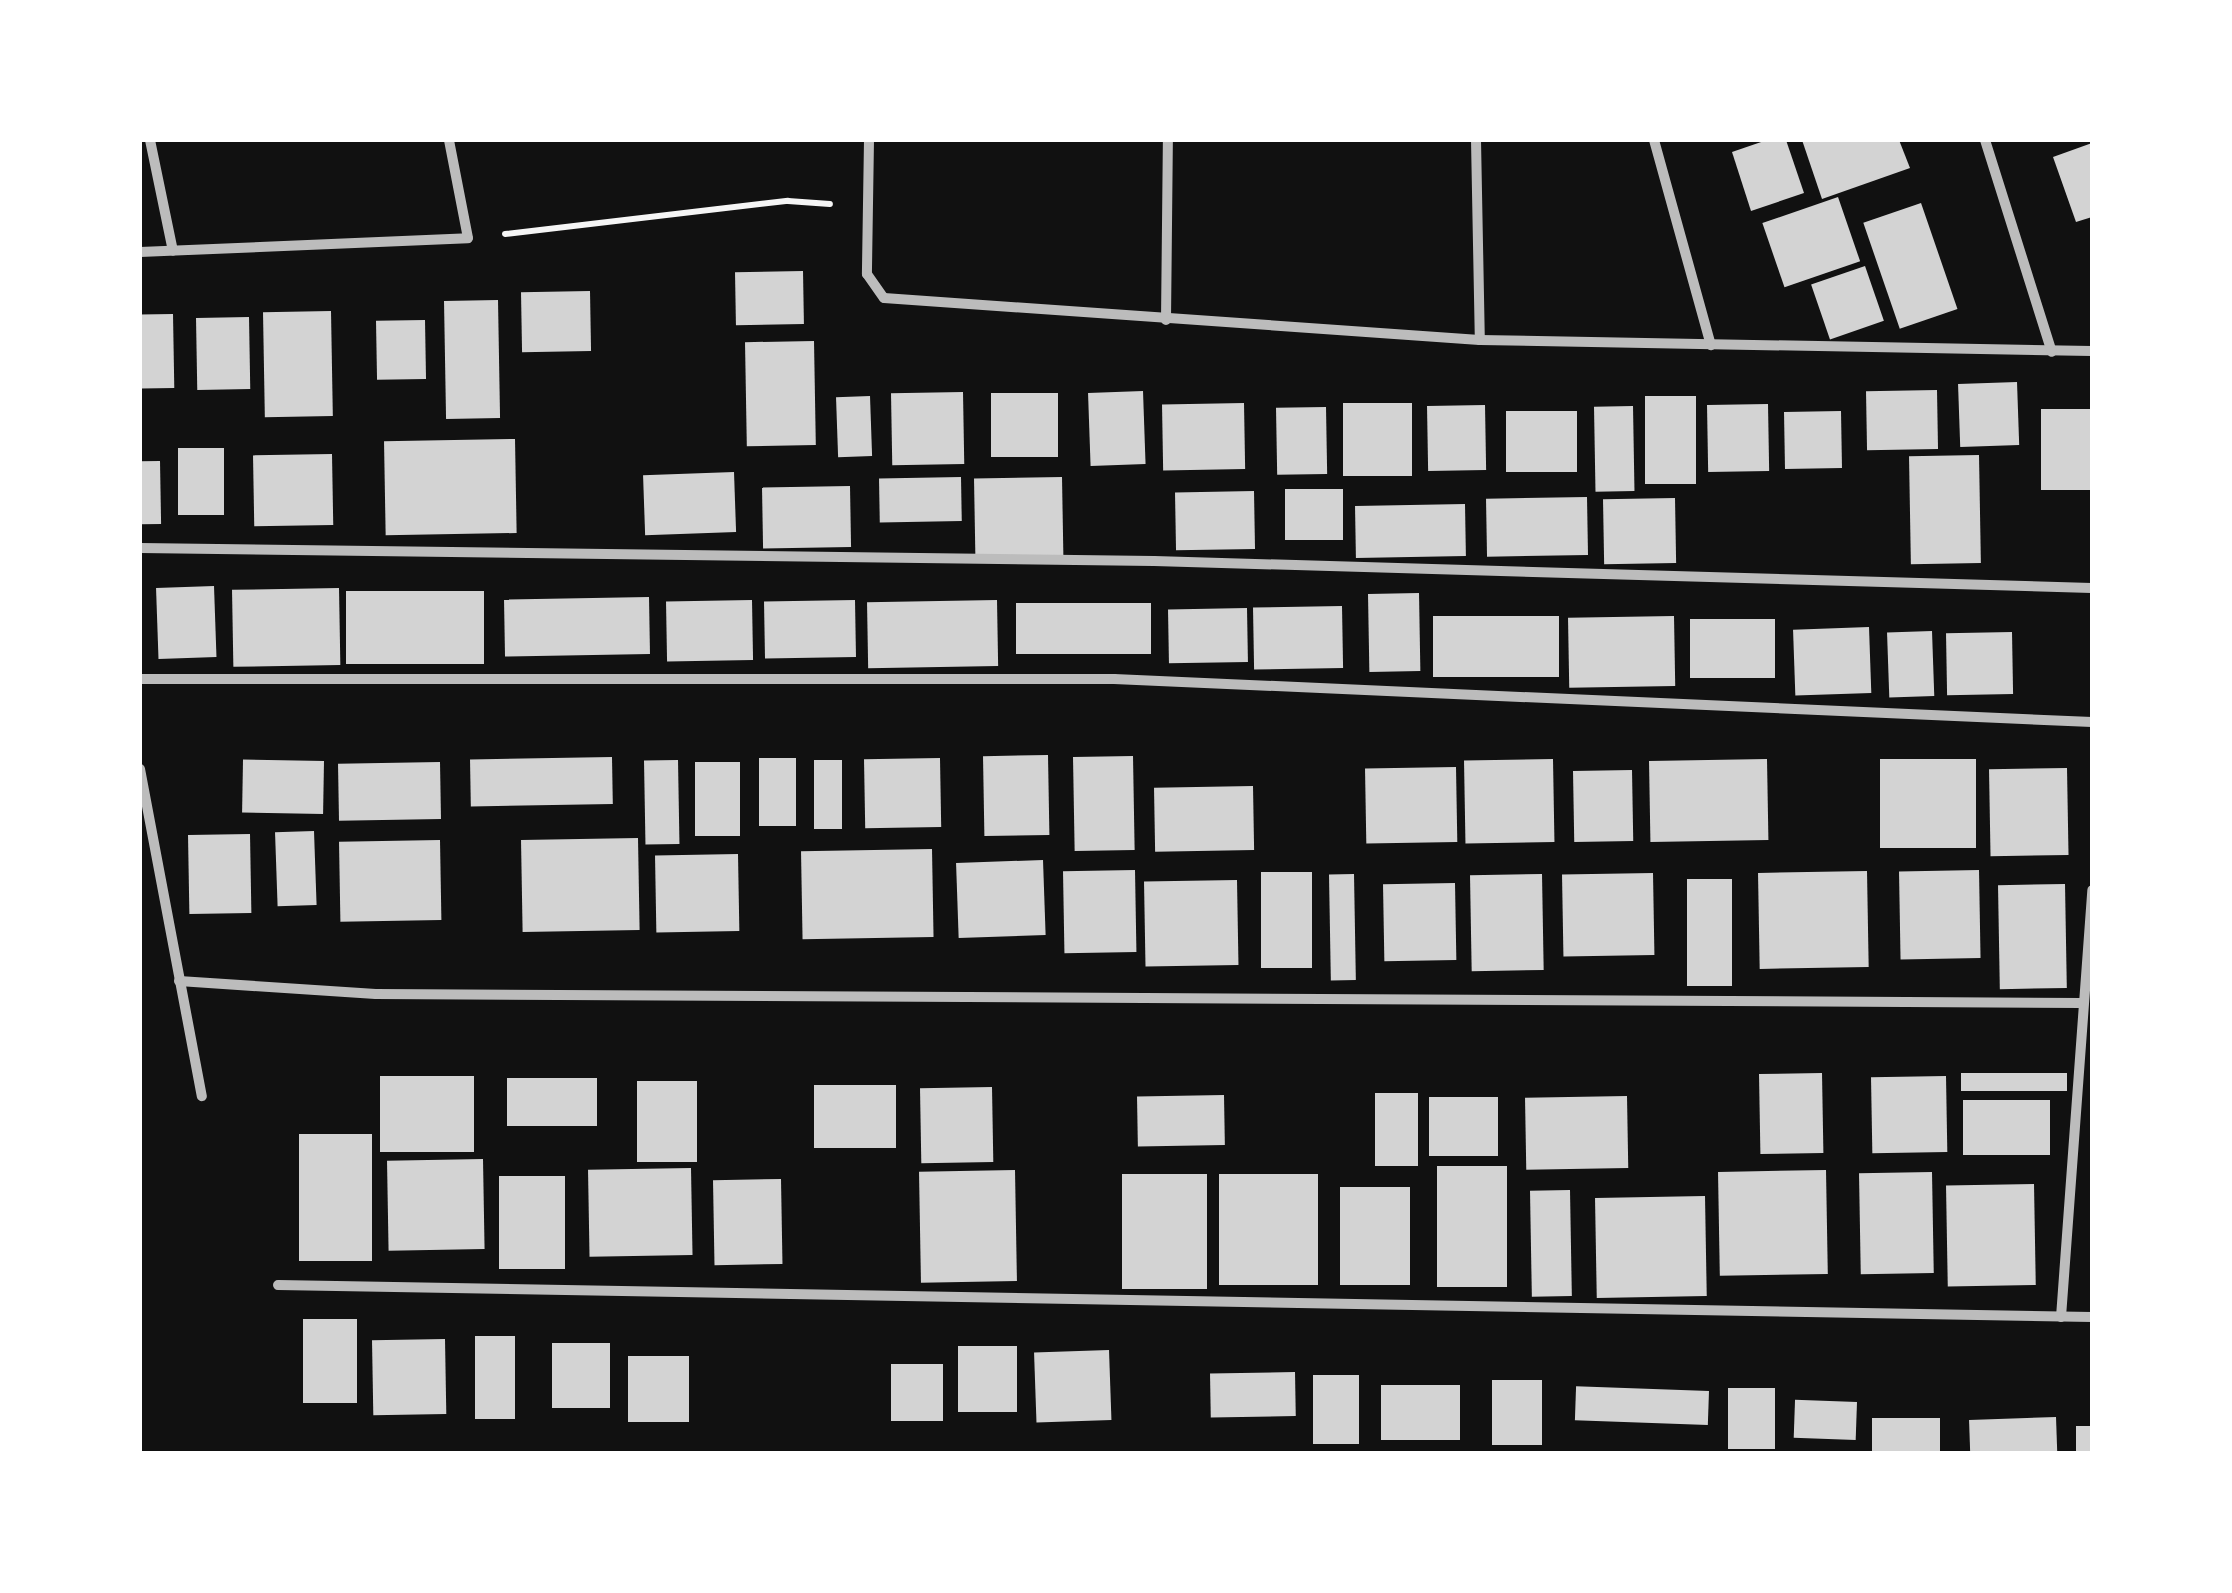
<!DOCTYPE html>
<style>
body{margin:0}
#map{position:relative;width:2232px;height:1593px;overflow:hidden;background:#111;font-family:Inter,sans-serif}
div>[style]{position:absolute}
.building>*{inset:0;background:#d3d3d3;transform-origin:0 0}
.path>*{height:6px;margin:-3px;padding:0 3px;transform-origin:3px;border-radius:3px;background:#f5f5f5}
.minor>*{height:10px;margin:-5px;padding:0 5px;transform-origin:5px;border-radius:5px;background:#bcbcbc}
span{translate:-50% -50%;white-space:nowrap;text-align:center;line-height:1.15;-webkit-text-stroke:9px #fff;paint-order:stroke}
.frame{position:absolute;inset:0;border:142px solid #fff;pointer-events:none}
</style>
<div id="map">
<div class="building">
<div style="clip-path:polygon(1767px 140px,1786px 140px,1804px 193px,1751px 211px,1732px 152px)"></div>
<div style="clip-path:polygon(1802px 140px,1899px 140px,1910px 168px,1822px 199px)"></div>
<div style="clip-path:polygon(2092px 143px,2092px 217px,2076px 222px,2053px 157px)"></div>
<div style="left:1838px;top:197px;width:68px;height:80px;rotate:71deg"></div>
<div style="left:1921px;top:203px;width:112px;height:61px;rotate:71deg"></div>
<div style="left:1865px;top:266px;width:58px;height:57px;rotate:71deg"></div>
<div style="left:803px;top:271px;width:53px;height:68px;rotate:89deg"></div>
<div style="left:590px;top:291px;width:60px;height:69px;rotate:89deg"></div>
<div style="left:498px;top:300px;width:118px;height:54px;rotate:89deg"></div>
<div style="left:331px;top:311px;width:105px;height:68px;rotate:89deg"></div>
<div style="left:173px;top:314px;width:74px;height:33px;rotate:89deg"></div>
<div style="left:249px;top:317px;width:72px;height:53px;rotate:89deg"></div>
<div style="left:425px;top:320px;width:59px;height:49px;rotate:89deg"></div>
<div style="left:814px;top:341px;width:104px;height:69px;rotate:89deg"></div>
<div style="left:2017px;top:382px;width:63px;height:59px;rotate:88deg"></div>
<div style="left:1937px;top:390px;width:59px;height:71px;rotate:89deg"></div>
<div style="left:1143px;top:391px;width:73px;height:55px;rotate:88deg"></div>
<div style="left:963px;top:392px;width:72px;height:72px;rotate:89deg"></div>
<div style="left:1058px;top:393px;width:64px;height:67px;rotate:90deg"></div>
<div style="left:870px;top:396px;width:60px;height:34px;rotate:88deg"></div>
<div style="left:1645px;top:396px;width:51px;height:88px"></div>
<div style="left:1244px;top:403px;width:66px;height:82px;rotate:89deg"></div>
<div style="left:1343px;top:403px;width:69px;height:73px"></div>
<div style="left:1768px;top:404px;width:67px;height:61px;rotate:89deg"></div>
<div style="left:1485px;top:405px;width:65px;height:58px;rotate:89deg"></div>
<div style="left:1633px;top:406px;width:85px;height:39px;rotate:89deg"></div>
<div style="left:1326px;top:407px;width:67px;height:50px;rotate:89deg"></div>
<div style="left:2092px;top:409px;width:81px;height:51px;rotate:90deg"></div>
<div style="left:1577px;top:411px;width:61px;height:71px;rotate:90deg"></div>
<div style="left:1841px;top:411px;width:57px;height:57px;rotate:89deg"></div>
<div style="left:515px;top:439px;width:94px;height:131px;rotate:89deg"></div>
<div style="left:178px;top:448px;width:46px;height:67px"></div>
<div style="left:332px;top:454px;width:71px;height:79px;rotate:89deg"></div>
<div style="left:1979px;top:455px;width:108px;height:70px;rotate:89deg"></div>
<div style="left:160px;top:461px;width:63px;height:20px;rotate:89deg"></div>
<div style="left:734px;top:472px;width:60px;height:91px;rotate:88deg"></div>
<div style="left:961px;top:477px;width:44px;height:82px;rotate:89deg"></div>
<div style="left:1062px;top:477px;width:78px;height:88px;rotate:89deg"></div>
<div style="left:850px;top:486px;width:61px;height:88px;rotate:89deg"></div>
<div style="left:1343px;top:489px;width:51px;height:58px;rotate:90deg"></div>
<div style="left:1254px;top:491px;width:58px;height:79px;rotate:89deg"></div>
<div style="left:1587px;top:497px;width:58px;height:101px;rotate:89deg"></div>
<div style="left:1675px;top:498px;width:65px;height:72px;rotate:89deg"></div>
<div style="left:1465px;top:504px;width:52px;height:110px;rotate:89deg"></div>
<div style="left:214px;top:586px;width:71px;height:58px;rotate:88deg"></div>
<div style="left:339px;top:588px;width:77px;height:107px;rotate:89deg"></div>
<div style="left:484px;top:591px;width:73px;height:138px;rotate:90deg"></div>
<div style="left:1419px;top:593px;width:78px;height:51px;rotate:89deg"></div>
<div style="left:649px;top:597px;width:57px;height:145px;rotate:89deg"></div>
<div style="left:752px;top:600px;width:60px;height:86px;rotate:89deg"></div>
<div style="left:855px;top:600px;width:57px;height:91px;rotate:89deg"></div>
<div style="left:997px;top:600px;width:66px;height:130px;rotate:89deg"></div>
<div style="left:1151px;top:603px;width:51px;height:135px;rotate:90deg"></div>
<div style="left:1342px;top:606px;width:62px;height:89px;rotate:89deg"></div>
<div style="left:1247px;top:608px;width:54px;height:79px;rotate:89deg"></div>
<div style="left:1559px;top:616px;width:61px;height:126px;rotate:90deg"></div>
<div style="left:1674px;top:616px;width:70px;height:106px;rotate:89deg"></div>
<div style="left:1775px;top:619px;width:59px;height:85px;rotate:90deg"></div>
<div style="left:1869px;top:627px;width:66px;height:76px;rotate:88deg"></div>
<div style="left:1932px;top:631px;width:65px;height:45px;rotate:88deg"></div>
<div style="left:2012px;top:632px;width:62px;height:66px;rotate:89deg"></div>
<div style="left:1048px;top:755px;width:80px;height:65px;rotate:89deg"></div>
<div style="left:1133px;top:756px;width:94px;height:60px;rotate:89deg"></div>
<div style="left:612px;top:757px;width:47px;height:142px;rotate:89deg"></div>
<div style="left:759px;top:758px;width:37px;height:68px"></div>
<div style="left:940px;top:758px;width:69px;height:76px;rotate:89deg"></div>
<div style="left:1553px;top:759px;width:83px;height:89px;rotate:89deg"></div>
<div style="left:1767px;top:759px;width:81px;height:118px;rotate:89deg"></div>
<div style="left:1976px;top:759px;width:89px;height:96px;rotate:90deg"></div>
<div style="left:678px;top:760px;width:84px;height:34px;rotate:89deg"></div>
<div style="left:814px;top:760px;width:28px;height:69px"></div>
<div style="left:324px;top:761px;width:53px;height:81px;rotate:91deg"></div>
<div style="left:440px;top:762px;width:57px;height:102px;rotate:89deg"></div>
<div style="left:695px;top:762px;width:45px;height:74px"></div>
<div style="left:1456px;top:767px;width:75px;height:91px;rotate:89deg"></div>
<div style="left:2067px;top:768px;width:87px;height:78px;rotate:89deg"></div>
<div style="left:1632px;top:770px;width:71px;height:59px;rotate:89deg"></div>
<div style="left:1253px;top:786px;width:64px;height:99px;rotate:89deg"></div>
<div style="left:314px;top:831px;width:74px;height:39px;rotate:88deg"></div>
<div style="left:250px;top:834px;width:79px;height:62px;rotate:89deg"></div>
<div style="left:638px;top:838px;width:92px;height:117px;rotate:89deg"></div>
<div style="left:440px;top:840px;width:80px;height:101px;rotate:89deg"></div>
<div style="left:932px;top:849px;width:88px;height:131px;rotate:89deg"></div>
<div style="left:738px;top:854px;width:77px;height:83px;rotate:89deg"></div>
<div style="left:1043px;top:860px;width:75px;height:87px;rotate:88deg"></div>
<div style="left:1135px;top:870px;width:82px;height:72px;rotate:89deg"></div>
<div style="left:1979px;top:870px;width:88px;height:80px;rotate:89deg"></div>
<div style="left:1867px;top:871px;width:96px;height:109px;rotate:89deg"></div>
<div style="left:1261px;top:872px;width:51px;height:96px"></div>
<div style="left:1653px;top:873px;width:82px;height:91px;rotate:89deg"></div>
<div style="left:1354px;top:874px;width:106px;height:25px;rotate:89deg"></div>
<div style="left:1542px;top:874px;width:96px;height:72px;rotate:89deg"></div>
<div style="left:1687px;top:879px;width:45px;height:107px"></div>
<div style="left:1237px;top:880px;width:85px;height:93px;rotate:89deg"></div>
<div style="left:1455px;top:883px;width:77px;height:72px;rotate:89deg"></div>
<div style="left:2065px;top:884px;width:104px;height:67px;rotate:89deg"></div>
<div style="left:1822px;top:1073px;width:80px;height:63px;rotate:89deg"></div>
<div style="left:2067px;top:1073px;width:18px;height:106px;rotate:90deg"></div>
<div style="left:474px;top:1076px;width:76px;height:94px;rotate:90deg"></div>
<div style="left:1946px;top:1076px;width:76px;height:75px;rotate:89deg"></div>
<div style="left:597px;top:1078px;width:48px;height:90px;rotate:90deg"></div>
<div style="left:637px;top:1081px;width:60px;height:81px"></div>
<div style="left:814px;top:1085px;width:82px;height:63px"></div>
<div style="left:992px;top:1087px;width:75px;height:72px;rotate:89deg"></div>
<div style="left:1375px;top:1093px;width:43px;height:73px"></div>
<div style="left:1224px;top:1095px;width:50px;height:87px;rotate:89deg"></div>
<div style="left:1627px;top:1096px;width:72px;height:102px;rotate:89deg"></div>
<div style="left:1429px;top:1097px;width:69px;height:59px"></div>
<div style="left:2050px;top:1100px;width:55px;height:87px;rotate:90deg"></div>
<div style="left:372px;top:1134px;width:127px;height:73px;rotate:90deg"></div>
<div style="left:483px;top:1159px;width:90px;height:96px;rotate:89deg"></div>
<div style="left:1507px;top:1166px;width:121px;height:70px;rotate:90deg"></div>
<div style="left:691px;top:1168px;width:87px;height:103px;rotate:89deg"></div>
<div style="left:1015px;top:1170px;width:111px;height:96px;rotate:89deg"></div>
<div style="left:1826px;top:1170px;width:104px;height:108px;rotate:89deg"></div>
<div style="left:1932px;top:1172px;width:101px;height:73px;rotate:89deg"></div>
<div style="left:1207px;top:1174px;width:115px;height:85px;rotate:90deg"></div>
<div style="left:1318px;top:1174px;width:111px;height:99px;rotate:90deg"></div>
<div style="left:499px;top:1176px;width:66px;height:93px"></div>
<div style="left:781px;top:1179px;width:85px;height:68px;rotate:89deg"></div>
<div style="left:2034px;top:1184px;width:101px;height:88px;rotate:89deg"></div>
<div style="left:1340px;top:1187px;width:70px;height:98px"></div>
<div style="left:1570px;top:1190px;width:106px;height:40px;rotate:89deg"></div>
<div style="left:1705px;top:1196px;width:100px;height:110px;rotate:89deg"></div>
<div style="left:303px;top:1319px;width:54px;height:84px"></div>
<div style="left:475px;top:1336px;width:40px;height:83px"></div>
<div style="left:445px;top:1339px;width:75px;height:73px;rotate:89deg"></div>
<div style="left:610px;top:1343px;width:65px;height:58px;rotate:90deg"></div>
<div style="left:958px;top:1346px;width:59px;height:66px"></div>
<div style="left:1109px;top:1350px;width:70px;height:75px;rotate:88deg"></div>
<div style="left:628px;top:1356px;width:61px;height:66px"></div>
<div style="left:943px;top:1364px;width:57px;height:52px;rotate:90deg"></div>
<div style="left:1295px;top:1372px;width:44px;height:85px;rotate:89deg"></div>
<div style="left:1313px;top:1375px;width:46px;height:69px"></div>
<div style="left:1542px;top:1380px;width:65px;height:50px;rotate:90deg"></div>
<div style="left:1381px;top:1385px;width:79px;height:55px"></div>
<div style="left:1728px;top:1388px;width:47px;height:61px"></div>
<div style="left:1709px;top:1391px;width:34px;height:133px;rotate:92deg"></div>
<div style="left:1857px;top:1402px;width:38px;height:62px;rotate:92deg"></div>
<div style="left:2056px;top:1417px;width:36px;height:87px;rotate:88deg"></div>
<div style="left:1940px;top:1418px;width:35px;height:68px;rotate:90deg"></div>
<div style="left:2076px;top:1426px;width:16px;height:27px"></div>
</div>
<div class="path">
<div style="left:505px;top:234px;width:285px;rotate:-6.7deg"></div>
<div style="left:788px;top:201px;width:42px;rotate:4.1deg"></div>
</div>
<div class="minor">
<div style="left:150px;top:140px;width:113px;rotate:78.3deg"></div>
<div style="left:869px;top:140px;width:134px;rotate:90.9deg"></div>
<div style="left:867px;top:274px;width:29px;rotate:55deg"></div>
<div style="left:884px;top:298px;width:597px;rotate:4.03deg"></div>
<div style="left:1480px;top:340px;width:612px;rotate:1.03deg"></div>
<div style="left:1476px;top:140px;width:200px;rotate:88.9deg"></div>
<div style="left:1654px;top:140px;width:213px;rotate:74.5deg"></div>
<div style="left:1985px;top:140px;width:222px;rotate:72.5deg"></div>
<div style="left:140px;top:252px;width:328px;rotate:-2.4deg"></div>
<div style="left:468px;top:238px;width:100px;rotate:-101deg"></div>
<div style="left:1166px;top:320px;width:180px;rotate:-89.4deg"></div>
<div style="left:140px;top:548px;width:1014px;rotate:0.73deg"></div>
<div style="left:1154px;top:561px;width:938px;rotate:1.65deg"></div>
<div style="left:140px;top:679px;width:974px"></div>
<div style="left:1114px;top:679px;width:979px;rotate:2.52deg"></div>
<div style="left:140px;top:769px;width:333px;rotate:79.3deg"></div>
<div style="left:179px;top:981px;width:197px;rotate:3.8deg"></div>
<div style="left:376px;top:994px;width:1705px;rotate:0.3deg"></div>
<div style="left:278px;top:1285px;width:1814px;rotate:1.01deg"></div>
<div style="left:2061px;top:1317px;width:428px;rotate:-85.8deg"></div>
</div>
<div class="frame"></div>
</div>
